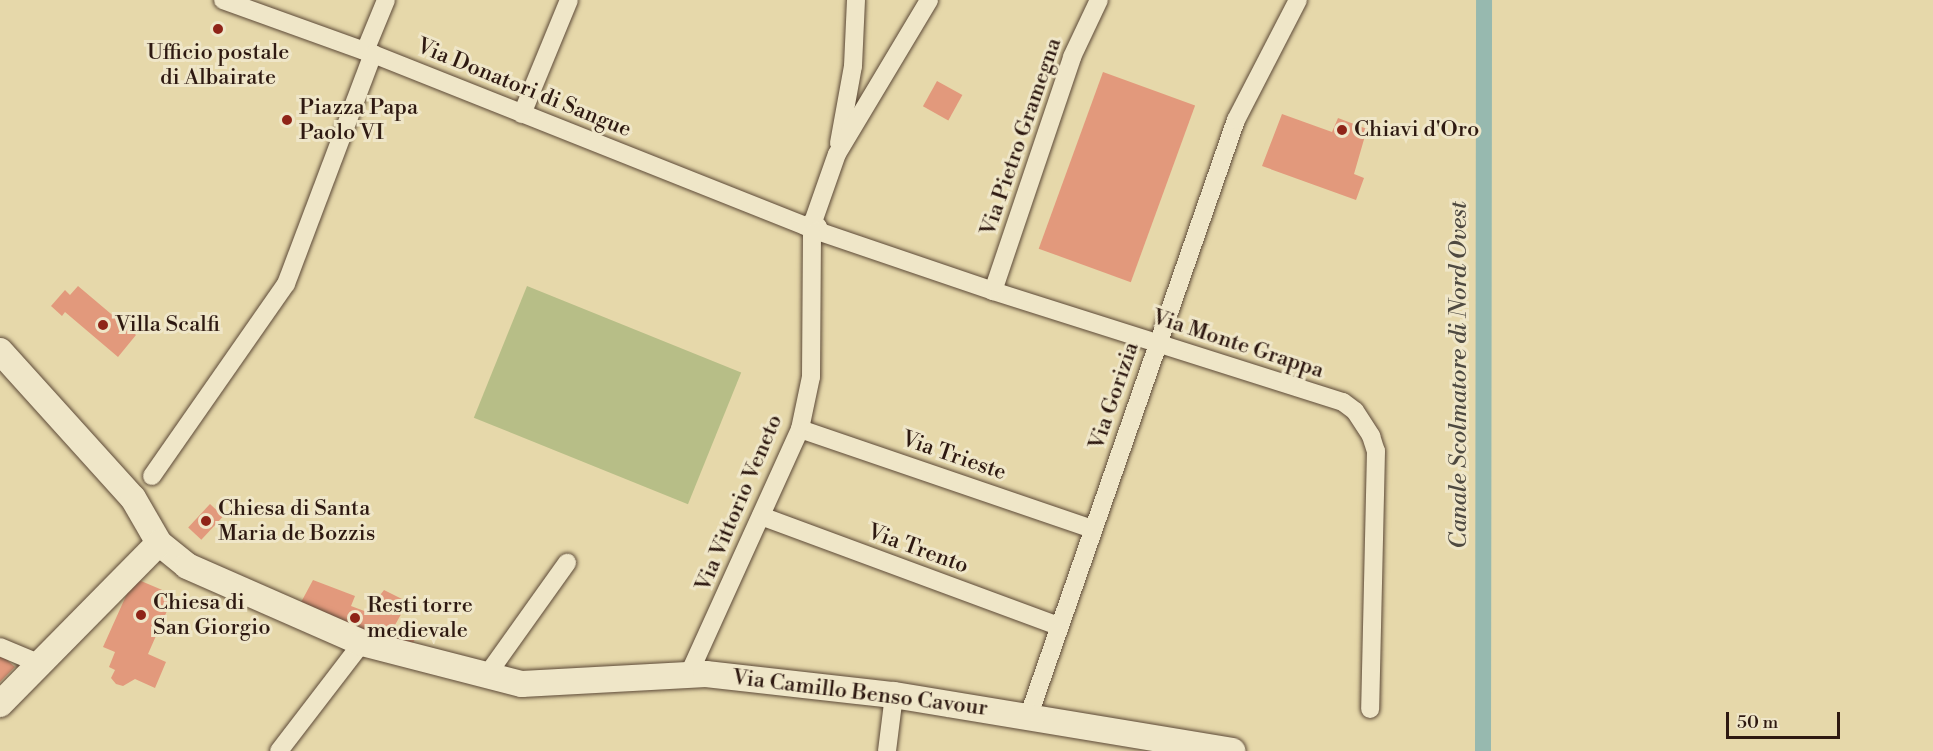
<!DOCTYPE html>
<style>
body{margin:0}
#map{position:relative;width:1933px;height:751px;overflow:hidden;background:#e6d8aa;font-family:"Libre Bodoni",serif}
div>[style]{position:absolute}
.green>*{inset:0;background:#b7be87;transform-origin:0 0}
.canal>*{height:16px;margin:-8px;padding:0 8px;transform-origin:8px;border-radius:8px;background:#97b9af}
.building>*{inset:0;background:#e2997c;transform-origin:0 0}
.roads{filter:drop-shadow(0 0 2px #5c4937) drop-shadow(0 0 2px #5c4937)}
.street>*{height:18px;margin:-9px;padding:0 9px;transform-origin:9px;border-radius:9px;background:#efe6c8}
.secondary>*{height:26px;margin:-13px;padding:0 13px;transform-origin:13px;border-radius:13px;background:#efe6c8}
.dots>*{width:16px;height:16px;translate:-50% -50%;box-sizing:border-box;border:3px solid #efe6c8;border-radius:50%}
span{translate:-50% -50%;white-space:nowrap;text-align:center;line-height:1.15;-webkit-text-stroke:6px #efe6c8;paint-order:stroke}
.poi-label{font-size:22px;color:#2e1911}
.left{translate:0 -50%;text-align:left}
.street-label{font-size:22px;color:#2e1911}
.water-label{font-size:24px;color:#4e4940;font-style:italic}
.scale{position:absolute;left:1726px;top:712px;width:114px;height:27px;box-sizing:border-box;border:3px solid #2e1911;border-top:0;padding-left:8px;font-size:18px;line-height:21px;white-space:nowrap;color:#2e1911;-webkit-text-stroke:4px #efe6c8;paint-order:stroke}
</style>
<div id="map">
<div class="green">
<div style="left:527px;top:286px;width:231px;height:142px;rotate:22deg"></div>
</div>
<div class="canal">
<div style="left:1483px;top:751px;width:751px;rotate:-89.92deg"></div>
</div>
<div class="building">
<div style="left:1103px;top:72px;width:98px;height:188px;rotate:20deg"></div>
<div style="left:937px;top:81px;width:29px;height:29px;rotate:29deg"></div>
<div style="clip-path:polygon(1282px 114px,1332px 132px,1338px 118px,1367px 129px,1354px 174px,1364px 178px,1356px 200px,1262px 166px)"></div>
<div style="clip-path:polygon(78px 286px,136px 335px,118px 357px,65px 312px,62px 316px,51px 306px,65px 290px,70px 295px)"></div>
<div style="left:210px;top:504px;width:18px;height:32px;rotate:43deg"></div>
<div style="clip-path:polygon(134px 578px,174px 595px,148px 654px,166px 662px,155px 688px,135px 679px,123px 686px,116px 684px,111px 678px,115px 670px,109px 667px,115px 652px,103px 647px)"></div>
<div style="clip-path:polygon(313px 580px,355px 596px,351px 606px,367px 612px,384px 590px,408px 602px,395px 625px,418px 634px,411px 646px,359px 631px,299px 606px)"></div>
<div style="clip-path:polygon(0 654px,15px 667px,0 682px)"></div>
</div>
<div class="roads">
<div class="street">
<div style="left:223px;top:0;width:159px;rotate:19.8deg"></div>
<div style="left:373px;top:54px;width:465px;rotate:21.7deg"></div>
<div style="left:805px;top:226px;width:9px;rotate:-27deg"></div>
<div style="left:813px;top:222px;width:7px;rotate:45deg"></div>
<div style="left:818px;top:227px;width:9px;rotate:117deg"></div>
<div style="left:365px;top:51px;width:55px;rotate:-67.6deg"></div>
<div style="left:522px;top:114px;width:123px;rotate:-67.6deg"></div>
<div style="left:839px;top:143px;width:78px;rotate:-79.7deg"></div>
<div style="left:853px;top:66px;width:66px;rotate:-87.4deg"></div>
<div style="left:813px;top:222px;width:72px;rotate:-70.6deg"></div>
<div style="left:837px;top:154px;width:179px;rotate:-59.1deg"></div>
<div style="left:817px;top:231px;width:186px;rotate:18.8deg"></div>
<div style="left:993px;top:291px;width:367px;rotate:17.6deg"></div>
<div style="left:1343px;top:402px;width:15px;rotate:37deg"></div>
<div style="left:1355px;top:411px;width:30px;rotate:57deg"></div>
<div style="left:1371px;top:436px;width:16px;rotate:72deg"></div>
<div style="left:1376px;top:451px;width:258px;rotate:91.3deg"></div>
<div style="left:993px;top:291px;width:247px;rotate:-71.3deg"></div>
<div style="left:1072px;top:57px;width:63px;rotate:-64.7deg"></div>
<div style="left:800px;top:429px;width:309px;rotate:18.9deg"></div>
<div style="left:152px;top:476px;width:234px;rotate:-55.1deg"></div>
<div style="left:286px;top:284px;width:246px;rotate:-69.3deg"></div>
<div style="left:761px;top:516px;width:317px;rotate:20.3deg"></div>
<div style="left:0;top:647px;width:41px;rotate:22.8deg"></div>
<div style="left:487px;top:675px;width:138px;rotate:-54.5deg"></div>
<div style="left:688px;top:676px;width:271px;rotate:-65.6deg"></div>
<div style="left:800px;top:429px;width:53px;rotate:-78.1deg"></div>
<div style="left:811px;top:377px;width:142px;rotate:-89.6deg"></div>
<div style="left:1029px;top:715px;width:630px;rotate:-70.82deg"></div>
<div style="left:1236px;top:120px;width:135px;rotate:-62.7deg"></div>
<div style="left:279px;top:751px;width:136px;rotate:-52.5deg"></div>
<div style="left:887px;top:751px;width:56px;rotate:-82.9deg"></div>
</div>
<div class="secondary">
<div style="left:0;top:351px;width:198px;rotate:47.9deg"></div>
<div style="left:133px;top:498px;width:52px;rotate:60deg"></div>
<div style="left:159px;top:543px;width:36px;rotate:39deg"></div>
<div style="left:187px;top:566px;width:191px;rotate:23.7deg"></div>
<div style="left:362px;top:643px;width:165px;rotate:14.4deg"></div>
<div style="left:522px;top:684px;width:184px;rotate:-3.1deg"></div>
<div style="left:706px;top:674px;width:189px;rotate:6.4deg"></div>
<div style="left:894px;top:695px;width:343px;rotate:9.4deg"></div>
<div style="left:0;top:704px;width:226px;rotate:-45.4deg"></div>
</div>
</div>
<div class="dots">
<div style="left:218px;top:29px;background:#8f2418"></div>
<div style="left:287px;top:120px;background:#8f2418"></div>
<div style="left:1342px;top:130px;background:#8f2418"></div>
<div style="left:103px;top:325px;background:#8f2418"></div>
<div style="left:206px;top:521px;background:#8f2418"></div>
<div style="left:141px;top:615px;background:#8f2418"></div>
<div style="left:355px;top:618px;background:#8f2418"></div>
</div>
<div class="poi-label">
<span style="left:218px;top:65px">Ufficio postale<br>di Albairate</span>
<span class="left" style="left:299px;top:120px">Piazza Papa<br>Paolo VI</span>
<span class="left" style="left:1354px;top:130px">Chiavi d'Oro</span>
<span class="left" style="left:115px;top:325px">Villa Scalfi</span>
<span class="left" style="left:218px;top:521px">Chiesa di Santa<br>Maria de Bozzis</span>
<span class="left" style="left:153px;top:615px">Chiesa di<br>San Giorgio</span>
<span class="left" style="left:367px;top:618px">Resti torre<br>medievale</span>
</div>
<div class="street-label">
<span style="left:524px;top:88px;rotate:22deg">Via Donatori di Sangue</span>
<span style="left:1021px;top:137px;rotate:-71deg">Via Pietro Gramegna</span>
<span style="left:1238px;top:344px;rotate:18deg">Via Monte Grappa</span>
<span style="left:1114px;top:396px;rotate:-71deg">Via Gorizia</span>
<span style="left:954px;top:456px;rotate:19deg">Via Trieste</span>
<span style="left:739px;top:503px;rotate:-67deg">Via Vittorio Veneto</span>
<span style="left:918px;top:549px;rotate:20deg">Via Trento</span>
<span style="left:860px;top:693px;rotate:7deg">Via Camillo Benso Cavour</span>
</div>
<div class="water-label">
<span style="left:1460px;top:375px;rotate:-90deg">Canale Scolmatore di Nord Ovest</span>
</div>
<div class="scale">50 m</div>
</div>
